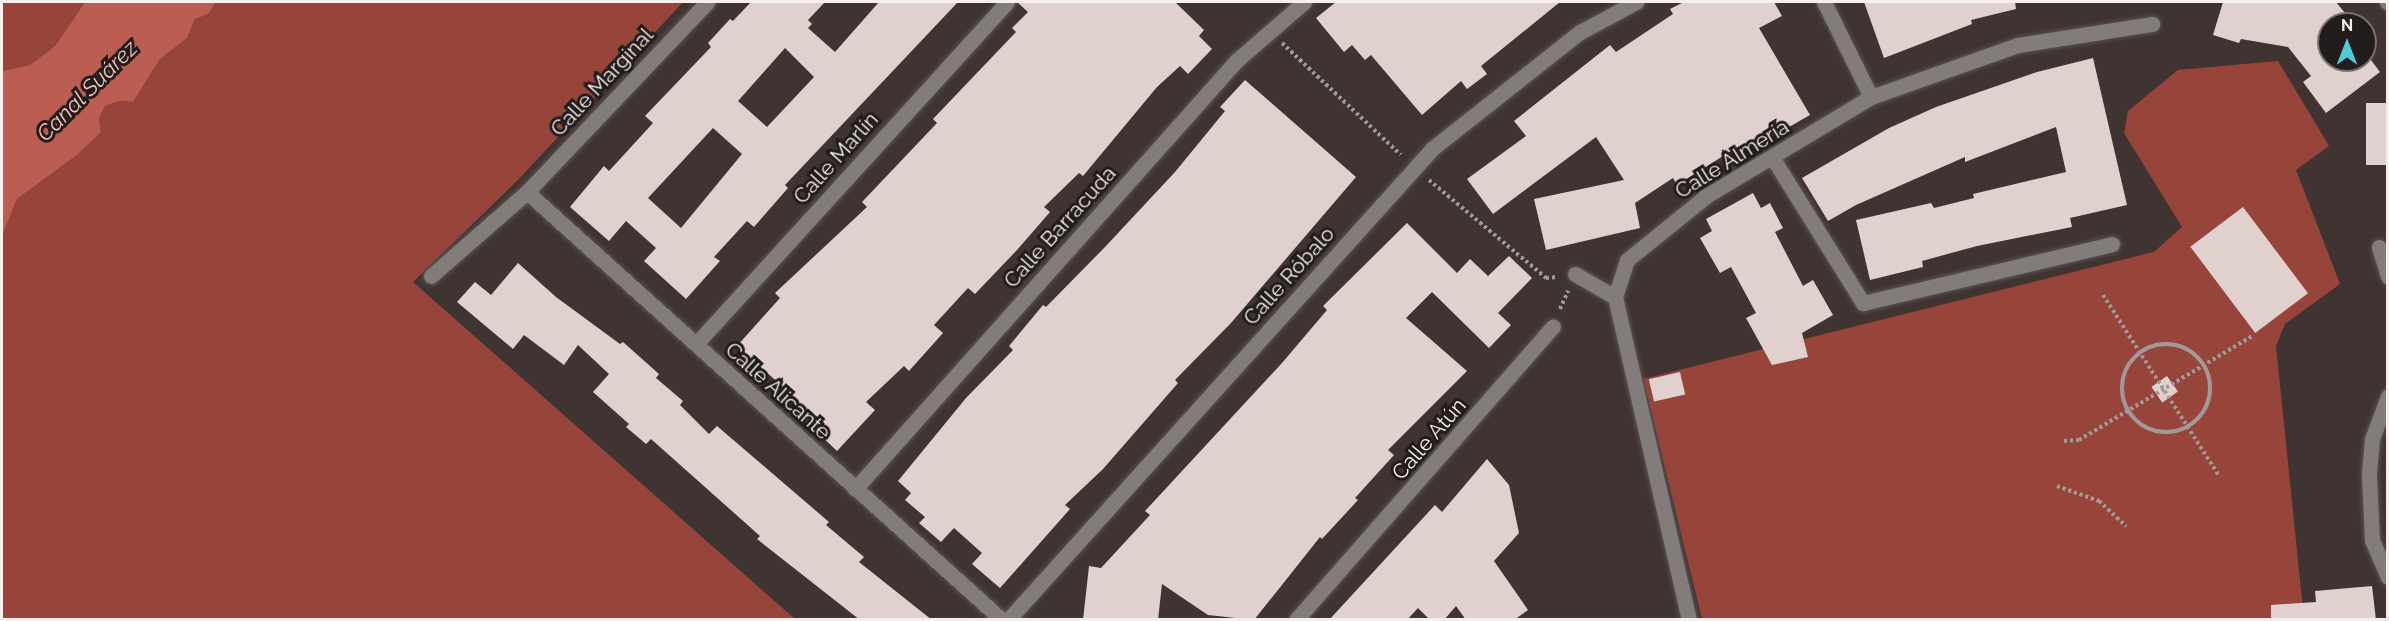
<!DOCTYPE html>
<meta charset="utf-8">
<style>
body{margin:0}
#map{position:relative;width:2389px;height:621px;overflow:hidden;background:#3f3432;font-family:Raleway,sans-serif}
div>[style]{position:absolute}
.green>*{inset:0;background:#97453b}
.water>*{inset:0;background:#bc5d51}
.building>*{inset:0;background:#e0d1cf;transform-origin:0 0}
.path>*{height:4px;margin-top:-2px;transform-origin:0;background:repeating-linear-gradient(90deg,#a29998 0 3px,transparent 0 6px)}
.path>.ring{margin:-2px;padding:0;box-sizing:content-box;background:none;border:4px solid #a29998;border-radius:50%}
.roads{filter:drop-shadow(0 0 2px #5c5250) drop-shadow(0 0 2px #5c5250)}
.minor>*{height:15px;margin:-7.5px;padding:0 7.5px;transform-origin:7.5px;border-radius:7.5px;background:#827c7b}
span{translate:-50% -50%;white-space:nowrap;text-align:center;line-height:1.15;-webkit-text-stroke:6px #221d1c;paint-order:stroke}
.street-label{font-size:21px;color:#f6efee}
.water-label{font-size:22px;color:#f7c2ba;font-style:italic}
.frame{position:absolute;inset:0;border:3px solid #f6efee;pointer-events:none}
.north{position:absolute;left:2317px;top:12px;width:60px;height:60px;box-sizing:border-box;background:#221d1c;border:2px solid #777170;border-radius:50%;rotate:0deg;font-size:16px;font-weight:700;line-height:24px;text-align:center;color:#f6efee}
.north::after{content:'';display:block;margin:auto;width:21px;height:27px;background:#53cadc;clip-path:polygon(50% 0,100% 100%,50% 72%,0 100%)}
</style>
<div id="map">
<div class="green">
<div style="clip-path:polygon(2px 2px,85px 2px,55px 46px,30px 65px,2px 71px)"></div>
<div style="clip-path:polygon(216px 2px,683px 2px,519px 179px,413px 282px,795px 619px,2px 619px,2px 236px,17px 199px,77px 155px,101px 132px,99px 119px,105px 106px,119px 101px,133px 102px,160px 59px,187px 38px,195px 19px,208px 13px)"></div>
<div style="clip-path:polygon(2278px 61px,2329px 146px,2296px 170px,2340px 284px,2285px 324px,2276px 346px,2304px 619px,1702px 619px,1643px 379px,2154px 252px,2182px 227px,2124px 133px,2128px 111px,2178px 70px)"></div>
</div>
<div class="water">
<div style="clip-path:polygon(85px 2px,216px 2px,208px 14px,195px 19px,187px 38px,160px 59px,133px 102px,119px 101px,105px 106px,99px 119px,101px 132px,77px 155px,17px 199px,2px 236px,2px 71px,30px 65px,55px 46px)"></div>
</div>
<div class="building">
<div style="clip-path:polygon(evenodd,751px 2px,825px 2px,808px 20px,812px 24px,808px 28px,835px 52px,879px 2px,958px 2px,785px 185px,788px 188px,754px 227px,747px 221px,714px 257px,720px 261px,686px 299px,644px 261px,656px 248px,626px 221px,609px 241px,570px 207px,604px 166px,609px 171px,653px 123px,645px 116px,711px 47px,708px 43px,730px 19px,733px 21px,751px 2px,785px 48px,814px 77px,767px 127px,738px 101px,785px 48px,751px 2px,713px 128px,742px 154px,681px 228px,648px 198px,713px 128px)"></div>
<div style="clip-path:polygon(1017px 2px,1175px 2px,1204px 30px,1199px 36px,1212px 49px,1188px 74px,1180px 66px,1157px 87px,1083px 176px,1079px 173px,1044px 207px,1050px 212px,1017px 250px,975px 294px,968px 288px,934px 325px,943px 333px,909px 371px,904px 366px,866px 402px,875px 410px,837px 451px,792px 408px,799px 401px,737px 346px,780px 298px,775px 293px,867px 207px,862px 202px,937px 123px,933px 119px,1016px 32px,1012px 28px,1028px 12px)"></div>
<div style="clip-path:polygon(1336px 2px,1560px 2px,1481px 66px,1487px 74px,1467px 89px,1461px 81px,1422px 115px,1371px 55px,1365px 60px,1352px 45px,1344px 52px,1316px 18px)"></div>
<div style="clip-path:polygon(1684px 2px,1774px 2px,1782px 16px,1759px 28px,1810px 115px,1735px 158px,1731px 151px,1677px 185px,1673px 178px,1635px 203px,1640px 228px,1546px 250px,1534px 199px,1624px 180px,1596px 137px,1493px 214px,1467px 179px,1526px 136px,1514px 121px,1610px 45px,1616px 52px,1673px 14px,1670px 9px)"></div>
<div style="clip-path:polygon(1864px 2px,2015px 2px,2016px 9px,1971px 20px,1972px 24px,1884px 58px)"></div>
<div style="clip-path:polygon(2223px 2px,2336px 2px,2354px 24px,2329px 24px,2329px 60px,2371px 60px,2380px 72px,2326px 113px,2303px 82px,2311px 76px,2288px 47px,2241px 39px,2239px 43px,2213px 35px)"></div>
<div style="clip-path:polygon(2093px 58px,2127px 205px,2070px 218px,2072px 227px,1977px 246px,1922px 261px,1923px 267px,1870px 280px,1856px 220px,1931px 203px,1934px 208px,1974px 198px,1973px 194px,2066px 172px,2056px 127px,1965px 162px,1965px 157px,1856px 205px,1828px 221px,1802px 178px,1889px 128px,1936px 107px,2037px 72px)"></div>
<div style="clip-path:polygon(1245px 80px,1356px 177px,1231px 323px,1175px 380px,1178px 383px,1103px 469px,1065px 505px,1070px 509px,1000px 588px,972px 564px,982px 553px,954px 528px,941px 542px,919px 523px,925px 517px,905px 500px,911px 493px,898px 481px,966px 398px,1013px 350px,1009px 346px,1043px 305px,1046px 307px,1105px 247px,1175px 172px,1225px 111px,1220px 107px)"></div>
<div style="left:2366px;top:103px;width:22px;height:62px"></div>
<div style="clip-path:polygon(1753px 193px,1761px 208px,1770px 203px,1783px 228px,1775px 232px,1803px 286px,1813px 280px,1833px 315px,1802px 333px,1808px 357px,1772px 365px,1746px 318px,1756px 313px,1731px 267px,1720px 273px,1700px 238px,1712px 231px,1706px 219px)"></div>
<div style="left:2243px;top:207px;width:108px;height:66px;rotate:53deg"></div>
<div style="clip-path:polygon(1407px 223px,1457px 273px,1470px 259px,1488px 276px,1509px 256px,1532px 278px,1498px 313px,1511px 325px,1489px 348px,1432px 292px,1406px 318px,1467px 371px,1388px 450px,1394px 455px,1355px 498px,1358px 500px,1322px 539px,1320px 537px,1254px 620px,1208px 615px,1162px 584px,1158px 620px,1083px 620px,1089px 566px,1101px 568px,1150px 515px,1145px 511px,1282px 363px,1327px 310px,1323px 306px)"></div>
<div style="clip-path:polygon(518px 263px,556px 297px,620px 344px,623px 342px,659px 374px,656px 378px,683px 401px,680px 405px,709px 434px,717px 426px,829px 522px,826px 525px,864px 557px,859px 562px,932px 620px,860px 620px,757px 539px,760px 536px,651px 439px,646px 444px,626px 427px,629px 424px,593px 392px,609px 374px,578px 345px,564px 365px,524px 335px,513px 349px,457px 302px,475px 282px,491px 295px)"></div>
<div style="left:1680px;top:372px;width:23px;height:32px;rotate:77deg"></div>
<div style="left:2167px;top:376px;width:19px;height:19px;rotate:55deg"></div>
<div style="clip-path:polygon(1487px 459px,1509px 485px,1519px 533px,1494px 561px,1528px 610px,1514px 620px,1466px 620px,1456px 606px,1444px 620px,1430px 620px,1418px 608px,1407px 620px,1329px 620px,1435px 505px,1442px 512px)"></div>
<div style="clip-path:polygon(2372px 586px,2376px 620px,2271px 620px,2271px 605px,2316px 602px,2315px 591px)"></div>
</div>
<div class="path">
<div style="left:1282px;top:43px;width:163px;rotate:43.3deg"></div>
<div style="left:1429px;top:180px;width:153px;rotate:39.9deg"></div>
<div style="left:1546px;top:278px;width:11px;rotate:-5deg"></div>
<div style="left:2103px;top:295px;width:216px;rotate:57.3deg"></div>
<div style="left:1560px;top:309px;width:20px;rotate:-66deg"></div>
<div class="ring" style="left:2122px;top:344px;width:84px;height:84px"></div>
<div style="left:2064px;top:441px;width:15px;rotate:-4deg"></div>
<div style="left:2079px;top:440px;width:204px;rotate:-31deg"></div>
<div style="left:2057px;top:486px;width:45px;rotate:19.7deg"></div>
<div style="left:2099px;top:501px;width:37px;rotate:43deg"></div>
</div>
<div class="roads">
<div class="minor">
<div style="left:1824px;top:2px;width:106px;rotate:63.7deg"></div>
<div style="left:2387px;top:2px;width:1px"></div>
<div style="left:1772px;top:157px;width:172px;rotate:58.1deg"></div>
<div style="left:1863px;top:303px;width:256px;rotate:-13.3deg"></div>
<div style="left:527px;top:192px;width:639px;rotate:42.02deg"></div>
<div style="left:2379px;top:247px;width:31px;rotate:73deg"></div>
<div style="left:1575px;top:274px;width:46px;rotate:29.9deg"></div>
<div style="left:431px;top:276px;width:128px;rotate:-41.2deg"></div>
<div style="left:527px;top:192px;width:262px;rotate:-46.5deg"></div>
<div style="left:696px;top:344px;width:462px;rotate:-47.7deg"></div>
<div style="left:2388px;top:396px;width:46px;rotate:110.4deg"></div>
<div style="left:2372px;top:439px;width:38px;rotate:95deg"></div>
<div style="left:2369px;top:477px;width:63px;rotate:87.3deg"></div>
<div style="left:2372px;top:540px;width:40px;rotate:66.6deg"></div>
<div style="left:855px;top:489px;width:573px;rotate:-48.32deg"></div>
<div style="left:1236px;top:61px;width:90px;rotate:-40.9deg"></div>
<div style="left:1008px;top:620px;width:635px;rotate:-48deg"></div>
<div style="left:1433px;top:148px;width:187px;rotate:-38.3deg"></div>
<div style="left:1580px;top:32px;width:64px;rotate:-28.2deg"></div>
<div style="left:1296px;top:620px;width:390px;rotate:-48.8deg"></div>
<div style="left:1689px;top:620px;width:331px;rotate:-102.9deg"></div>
<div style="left:1615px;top:297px;width:39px;rotate:-72deg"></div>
<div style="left:1627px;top:260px;width:102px;rotate:-39deg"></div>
<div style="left:1706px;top:196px;width:192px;rotate:-31deg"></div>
<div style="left:1871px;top:97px;width:156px;rotate:-19.5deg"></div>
<div style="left:2018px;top:45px;width:136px;rotate:-8.9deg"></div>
</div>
</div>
<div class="street-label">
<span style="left:602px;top:82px;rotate:-47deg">Calle Marginal</span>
<span style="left:836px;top:158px;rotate:-48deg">Calle Marlín</span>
<span style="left:1732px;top:159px;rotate:-32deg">Calle Almería</span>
<span style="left:1060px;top:227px;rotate:-48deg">Calle Barracuda</span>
<span style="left:1289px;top:276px;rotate:-48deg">Calle Róbalo</span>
<span style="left:778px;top:391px;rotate:42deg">Calle Alicante</span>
<span style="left:1429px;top:439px;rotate:-49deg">Calle Atún</span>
</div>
<div class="water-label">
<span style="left:87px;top:91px;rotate:-45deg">Canal Suárez</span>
</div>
<div class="frame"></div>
<div class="north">N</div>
</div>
